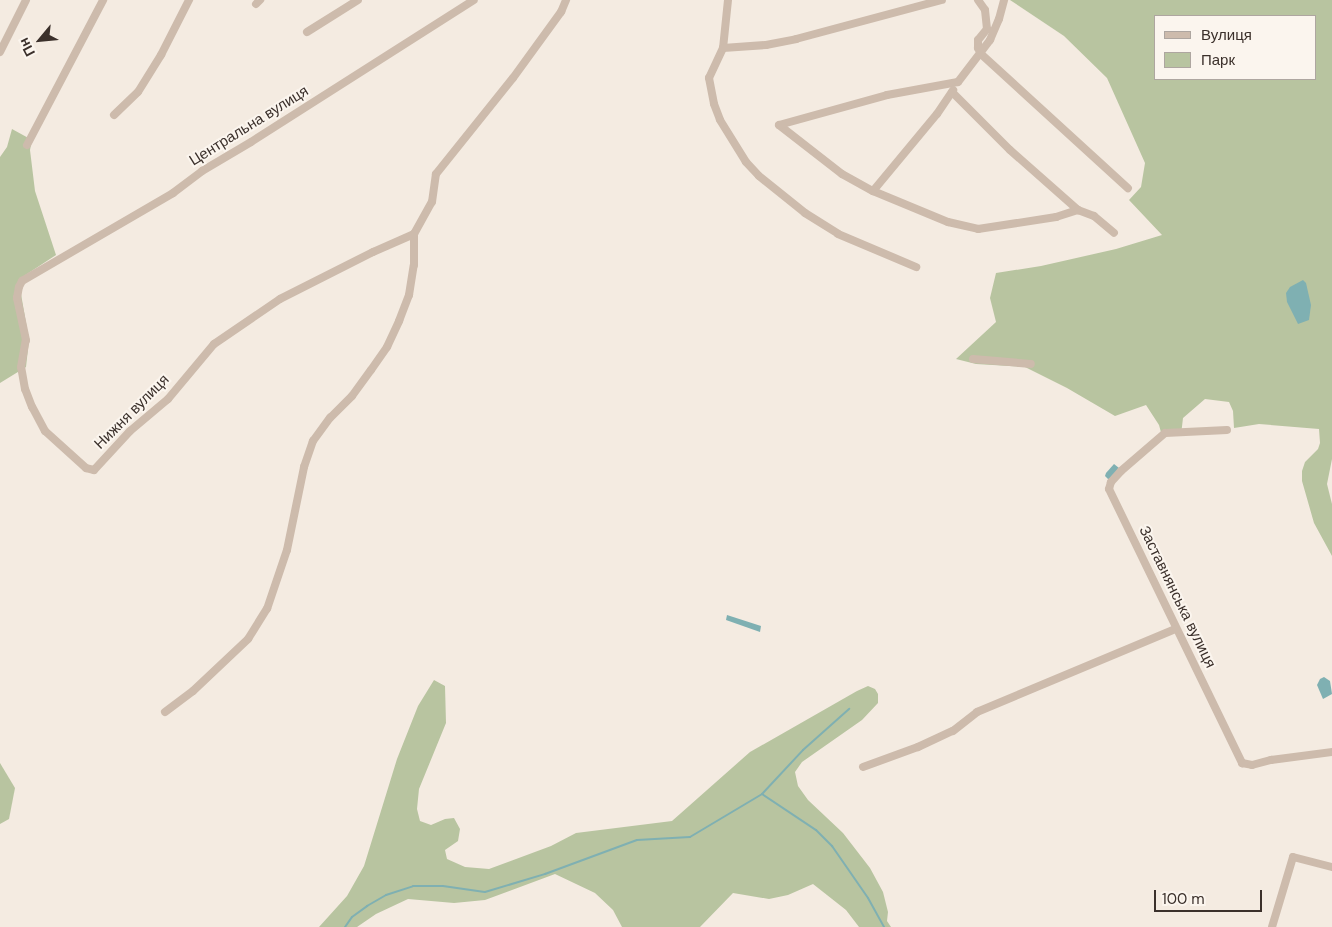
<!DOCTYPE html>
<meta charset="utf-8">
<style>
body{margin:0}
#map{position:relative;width:1332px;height:927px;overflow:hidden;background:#f4ebe1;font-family:"DM Sans",sans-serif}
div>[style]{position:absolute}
.green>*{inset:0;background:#b8c4a0}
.water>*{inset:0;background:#7fb0b2}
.stream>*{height:2px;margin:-1px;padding:0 1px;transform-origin:1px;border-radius:1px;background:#7fb0b2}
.street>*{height:8px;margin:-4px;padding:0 4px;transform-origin:4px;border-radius:4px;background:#cdbbac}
span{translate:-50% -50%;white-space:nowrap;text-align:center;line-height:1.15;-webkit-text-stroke:4px #fbf5ee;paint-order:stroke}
.street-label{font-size:15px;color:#3b302b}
.legend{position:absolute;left:1154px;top:15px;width:162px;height:65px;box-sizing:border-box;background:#fbf5ee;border:1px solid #aea6a0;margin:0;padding:6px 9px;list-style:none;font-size:15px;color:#3b302b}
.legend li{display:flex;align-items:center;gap:10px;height:25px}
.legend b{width:25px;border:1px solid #aea6a0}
.north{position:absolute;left:15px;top:15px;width:50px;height:50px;-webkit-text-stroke:4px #fbf5ee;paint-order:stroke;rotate:242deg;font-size:14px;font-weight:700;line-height:20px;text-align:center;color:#3b302b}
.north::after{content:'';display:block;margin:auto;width:18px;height:22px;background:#3b302b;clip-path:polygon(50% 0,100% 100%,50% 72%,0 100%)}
.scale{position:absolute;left:1154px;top:890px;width:108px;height:22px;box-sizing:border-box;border:2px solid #3b302b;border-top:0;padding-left:6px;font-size:15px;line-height:18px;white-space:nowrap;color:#3b302b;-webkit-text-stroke:4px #fbf5ee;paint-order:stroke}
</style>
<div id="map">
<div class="green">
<div style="clip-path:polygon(evenodd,1010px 0,1332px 0,1332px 459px,1327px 484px,1332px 504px,1332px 556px,1314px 523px,1302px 481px,1302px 471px,1305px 462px,1318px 449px,1320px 443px,1319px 429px,1259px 424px,1234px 428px,1233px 411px,1229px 402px,1205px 399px,1183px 418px,1181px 435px,1162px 436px,1159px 425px,1146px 405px,1115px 416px,1067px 388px,1025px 367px,976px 364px,956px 359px,996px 322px,990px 298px,996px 273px,1041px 266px,1116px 249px,1162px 235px,1129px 200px,1141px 187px,1145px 163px,1107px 78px,1064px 36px,1010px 0,1156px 16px,1316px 16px,1316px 79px,1156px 79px,1156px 16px)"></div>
<div style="clip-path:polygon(12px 129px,32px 140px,30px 150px,35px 191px,56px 255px,24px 276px,21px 294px,29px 340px,26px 367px,0 383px,0 157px,7px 147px)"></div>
<div style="clip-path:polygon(434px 680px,445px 686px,446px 723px,419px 789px,417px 809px,420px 821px,431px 825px,445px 819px,454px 818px,460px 829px,458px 841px,445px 850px,447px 859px,465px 867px,489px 869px,551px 846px,576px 833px,672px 821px,750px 752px,857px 691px,868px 686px,875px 689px,878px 694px,878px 703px,862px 720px,802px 762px,795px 772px,798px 786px,808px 800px,843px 833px,870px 868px,883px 892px,888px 912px,887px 921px,891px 927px,859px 927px,846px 910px,813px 884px,788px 895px,769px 899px,733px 893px,700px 927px,622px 927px,613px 910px,595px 893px,555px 874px,485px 900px,454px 903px,408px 899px,376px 914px,357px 927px,319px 927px,347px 896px,364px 866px,397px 759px,418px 706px)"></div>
<div style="clip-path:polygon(0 763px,15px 788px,9px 819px,0 824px)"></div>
</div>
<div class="water">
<div style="clip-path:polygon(1303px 280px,1306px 283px,1311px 305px,1309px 320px,1298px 324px,1287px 302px,1286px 293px,1290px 287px)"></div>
<div style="clip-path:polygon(1114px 464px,1119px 468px,1109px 480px,1105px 476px,1106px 473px)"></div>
<div style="clip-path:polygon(727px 615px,761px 626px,760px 632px,726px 620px)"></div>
<div style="clip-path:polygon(1324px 677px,1330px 681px,1332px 694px,1323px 699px,1317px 685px,1320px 679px)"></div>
</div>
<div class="stream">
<div style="left:762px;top:794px;width:65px;rotate:33.7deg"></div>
<div style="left:816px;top:830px;width:23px;rotate:45deg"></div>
<div style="left:832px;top:846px;width:63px;rotate:55.3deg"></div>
<div style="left:868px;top:898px;width:33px;rotate:61deg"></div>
<div style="left:345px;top:927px;width:12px;rotate:-55deg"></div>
<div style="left:352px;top:917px;width:19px;rotate:-36deg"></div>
<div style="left:367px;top:906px;width:22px;rotate:-30deg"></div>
<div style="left:386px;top:895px;width:28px;rotate:-18deg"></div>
<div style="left:413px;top:886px;width:30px"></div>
<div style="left:443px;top:886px;width:42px;rotate:8.1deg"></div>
<div style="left:485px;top:892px;width:63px;rotate:-16.7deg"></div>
<div style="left:545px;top:874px;width:98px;rotate:-20.3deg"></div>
<div style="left:637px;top:840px;width:53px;rotate:-3.2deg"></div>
<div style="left:690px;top:837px;width:84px;rotate:-30.8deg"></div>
<div style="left:762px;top:794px;width:60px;rotate:-47deg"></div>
<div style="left:803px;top:750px;width:62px;rotate:-41.7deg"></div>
</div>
<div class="street">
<div style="left:728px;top:0;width:48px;rotate:95.9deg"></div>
<div style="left:723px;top:48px;width:33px;rotate:115deg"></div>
<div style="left:709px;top:78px;width:26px;rotate:79deg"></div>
<div style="left:714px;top:104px;width:17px;rotate:69deg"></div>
<div style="left:720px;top:120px;width:49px;rotate:58.2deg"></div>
<div style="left:746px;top:162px;width:19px;rotate:47deg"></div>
<div style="left:759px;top:176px;width:59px;rotate:38.8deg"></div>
<div style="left:805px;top:213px;width:39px;rotate:32deg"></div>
<div style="left:838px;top:234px;width:85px;rotate:22.9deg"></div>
<div style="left:978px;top:0;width:12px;rotate:55deg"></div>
<div style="left:985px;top:10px;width:19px;rotate:84deg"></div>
<div style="left:987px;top:29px;width:14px;rotate:129deg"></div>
<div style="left:978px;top:40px;width:8px;rotate:90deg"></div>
<div style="left:978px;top:48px;width:7px;rotate:63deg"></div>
<div style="left:981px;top:54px;width:199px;rotate:42.4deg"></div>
<div style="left:256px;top:4px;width:6px;rotate:-45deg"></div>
<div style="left:307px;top:32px;width:60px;rotate:-32.1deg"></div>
<div style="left:723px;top:48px;width:43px;rotate:-4deg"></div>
<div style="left:766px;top:45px;width:31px;rotate:-11deg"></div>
<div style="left:796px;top:39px;width:151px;rotate:-15deg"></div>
<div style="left:0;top:52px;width:58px;rotate:-63.4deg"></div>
<div style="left:952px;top:92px;width:82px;rotate:45deg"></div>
<div style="left:1010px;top:150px;width:91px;rotate:41.4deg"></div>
<div style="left:114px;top:115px;width:33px;rotate:-44deg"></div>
<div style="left:138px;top:92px;width:44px;rotate:-58.1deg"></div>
<div style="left:161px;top:55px;width:62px;rotate:-63deg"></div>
<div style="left:779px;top:125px;width:80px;rotate:37.9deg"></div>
<div style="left:842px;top:174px;width:35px;rotate:29deg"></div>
<div style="left:873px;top:191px;width:81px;rotate:22.5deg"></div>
<div style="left:948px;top:222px;width:31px;rotate:13deg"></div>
<div style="left:978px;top:229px;width:79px;rotate:-8.7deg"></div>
<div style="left:1056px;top:217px;width:23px;rotate:-18deg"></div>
<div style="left:1078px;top:210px;width:17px;rotate:21deg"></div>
<div style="left:1094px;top:216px;width:26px;rotate:40deg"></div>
<div style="left:779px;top:125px;width:112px;rotate:-15.5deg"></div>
<div style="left:887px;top:95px;width:72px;rotate:-10.4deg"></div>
<div style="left:958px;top:82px;width:53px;rotate:-52.7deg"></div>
<div style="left:990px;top:40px;width:23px;rotate:-67deg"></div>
<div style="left:999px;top:19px;width:20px;rotate:-75deg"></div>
<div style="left:27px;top:145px;width:164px;rotate:-62.3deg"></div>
<div style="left:873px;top:191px;width:100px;rotate:-50.3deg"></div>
<div style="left:937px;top:114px;width:29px;rotate:-56deg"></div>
<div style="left:414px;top:234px;width:45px;rotate:156.3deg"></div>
<div style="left:373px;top:252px;width:104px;rotate:153.2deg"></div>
<div style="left:280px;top:299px;width:80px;rotate:145.7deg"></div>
<div style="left:214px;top:344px;width:72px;rotate:129.9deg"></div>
<div style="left:168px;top:399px;width:50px;rotate:139.9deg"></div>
<div style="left:130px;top:431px;width:53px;rotate:132.7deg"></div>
<div style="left:94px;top:470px;width:8px;rotate:-166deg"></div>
<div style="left:86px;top:468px;width:55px;rotate:-137.9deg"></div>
<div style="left:45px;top:431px;width:27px;rotate:-118deg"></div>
<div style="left:32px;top:407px;width:19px;rotate:-111deg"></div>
<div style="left:25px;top:389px;width:22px;rotate:-100deg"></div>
<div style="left:21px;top:367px;width:27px;rotate:-80deg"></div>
<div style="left:26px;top:340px;width:43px;rotate:-102.1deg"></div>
<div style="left:17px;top:298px;width:11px;rotate:-80deg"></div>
<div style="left:19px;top:287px;width:7px;rotate:-63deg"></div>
<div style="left:22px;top:281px;width:175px;rotate:-30.2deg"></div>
<div style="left:173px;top:193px;width:36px;rotate:-37deg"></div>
<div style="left:202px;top:171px;width:57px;rotate:-30.6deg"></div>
<div style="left:251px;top:142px;width:264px;rotate:-32.5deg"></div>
<div style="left:973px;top:359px;width:58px;rotate:4.9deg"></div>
<div style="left:1227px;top:430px;width:62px;rotate:177.2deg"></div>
<div style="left:1165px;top:433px;width:58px;rotate:139.2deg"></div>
<div style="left:1121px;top:471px;width:15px;rotate:132deg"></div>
<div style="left:1111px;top:482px;width:7px;rotate:106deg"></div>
<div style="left:1109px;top:489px;width:305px;rotate:64.1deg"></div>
<div style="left:1242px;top:763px;width:10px;rotate:11deg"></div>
<div style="left:1252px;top:765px;width:20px;rotate:-15deg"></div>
<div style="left:1271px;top:760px;width:62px;rotate:-7.5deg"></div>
<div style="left:165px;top:712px;width:35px;rotate:-37deg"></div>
<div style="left:193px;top:691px;width:76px;rotate:-43.4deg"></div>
<div style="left:248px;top:639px;width:36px;rotate:-58deg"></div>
<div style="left:267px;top:609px;width:62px;rotate:-71.3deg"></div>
<div style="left:287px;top:550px;width:85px;rotate:-78.4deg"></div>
<div style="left:304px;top:467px;width:28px;rotate:-71deg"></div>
<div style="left:313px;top:441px;width:29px;rotate:-54deg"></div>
<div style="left:330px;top:418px;width:31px;rotate:-45deg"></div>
<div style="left:352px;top:396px;width:32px;rotate:-54deg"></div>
<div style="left:371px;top:370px;width:28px;rotate:-55deg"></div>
<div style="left:387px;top:347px;width:29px;rotate:-65deg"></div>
<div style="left:399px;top:321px;width:28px;rotate:-69deg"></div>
<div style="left:409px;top:295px;width:30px;rotate:-81deg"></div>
<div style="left:414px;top:265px;width:31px;rotate:-90deg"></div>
<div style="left:414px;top:234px;width:37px;rotate:-61deg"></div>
<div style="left:432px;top:202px;width:28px;rotate:-82deg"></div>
<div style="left:436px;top:174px;width:123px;rotate:-51.3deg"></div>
<div style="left:513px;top:78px;width:82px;rotate:-54deg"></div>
<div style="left:561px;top:12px;width:13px;rotate:-67deg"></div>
<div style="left:863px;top:767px;width:59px;rotate:-20deg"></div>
<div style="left:918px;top:747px;width:38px;rotate:-25deg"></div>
<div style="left:953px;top:731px;width:31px;rotate:-38deg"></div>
<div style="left:977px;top:712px;width:215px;rotate:-22.7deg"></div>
<div style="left:1272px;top:927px;width:73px;rotate:-73.3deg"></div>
<div style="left:1293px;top:857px;width:40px;rotate:14.4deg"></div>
</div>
<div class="street-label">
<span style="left:249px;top:126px;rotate:-32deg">Центральна вулиця</span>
<span style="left:132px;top:412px;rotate:-45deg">Нижня вулиця</span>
<span style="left:1177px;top:597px;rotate:64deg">Заставнянська вулиця</span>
</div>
<ul class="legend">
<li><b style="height:6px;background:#cdbbac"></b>Вулиця</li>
<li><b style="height:14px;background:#b8c4a0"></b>Парк</li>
</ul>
<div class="north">Пн</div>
<div class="scale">100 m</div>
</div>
